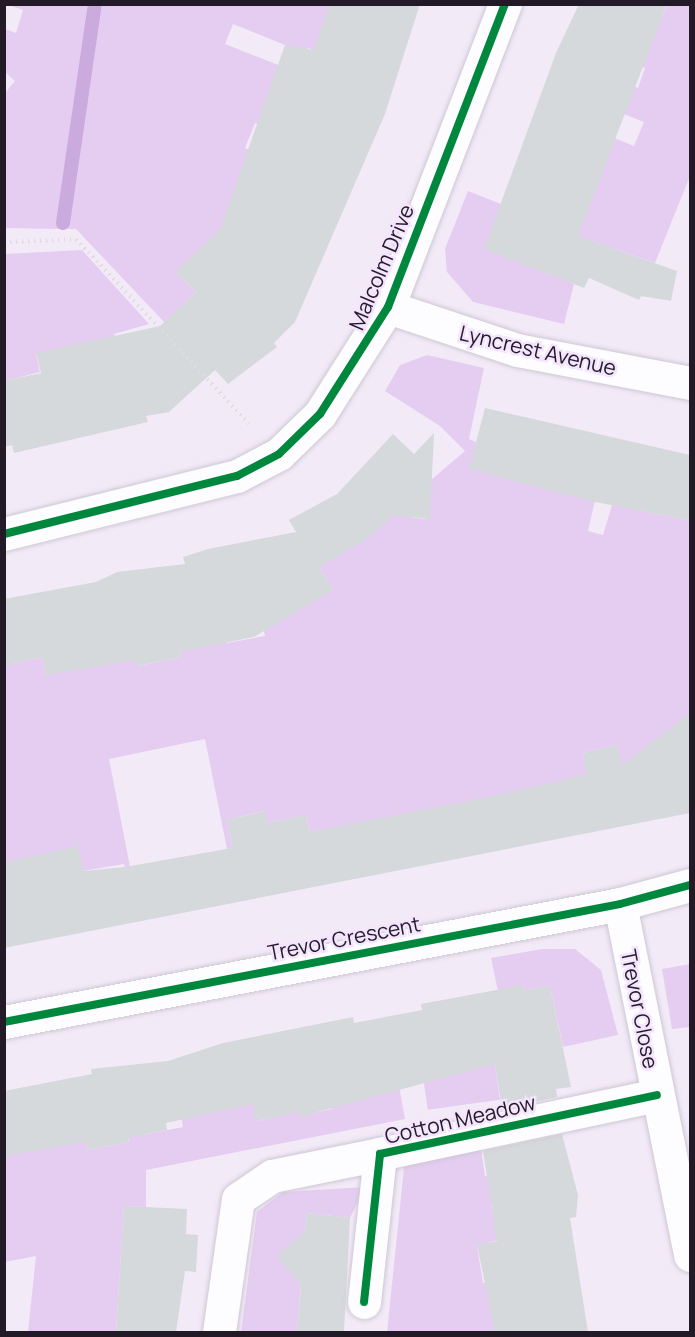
<!DOCTYPE html>
<style>
body{margin:0}
#map{position:relative;width:695px;height:1337px;overflow:hidden;background:#f3eaf8;font-family:Manrope,sans-serif}
div>[style]{position:absolute}
.green>*{inset:0;background:#e4cdf1;transform-origin:0 0}
.stream>*{height:14px;margin:-7px;padding:0 7px;transform-origin:7px;border-radius:7px;background:#cbaade}
.building>*{inset:0;background:#d5d9db}
.path>*{height:4px;margin-top:-2px;transform-origin:0;background:repeating-linear-gradient(90deg,#dfdce0 0 1.5px,transparent 0 6px)}
.roads{filter:drop-shadow(0 0 2px #cec7d3) drop-shadow(0 0 2px #cec7d3)}
.street>*{height:33px;margin:-16.5px;padding:0 16.5px;transform-origin:16.5px;border-radius:16.5px;background:#fdfcfe}
.cycleway>*{height:8px;margin:-4px;padding:0 4px;transform-origin:4px;border-radius:4px;background:#00873e}
span{translate:-50% -50%;white-space:nowrap;text-align:center;line-height:1.15;-webkit-text-stroke:5px #f4e4fe;paint-order:stroke}
.street-label{font-size:21px;color:#221b27}
.frame{position:absolute;inset:0;border:6px solid #221b27;pointer-events:none}
</style>
<div id="map">
<div class="green">
<div style="clip-path:polygon(8px 5px,88px 5px,59px 229px,5px 228px,5px 93px,15px 81px,5px 72px,5px 29px,16px 33px,23px 10px)"></div>
<div style="clip-path:polygon(evenodd,102px 5px,329px 5px,337px 59px,308px 48px,285px 135px,255px 123px,245px 148px,304px 172px,175px 272px,196px 292px,173px 314px,202px 362px,76px 229px,68px 229px,102px 5px,233px 24px,290px 47px,281px 66px,225px 44px,233px 24px)"></div>
<div style="clip-path:polygon(667px 5px,690px 5px,690px 176px,655px 263px,500px 209px,485px 249px,574px 284px,564px 324px,473px 302px,447px 272px,445px 249px,468px 191px,560px 227px,584px 126px,634px 146px,644px 122px,616px 111px,625px 83px,638px 88px,645px 68px,617px 57px,662px 17px)"></div>
<div style="clip-path:polygon(82px 250px,149px 324px,114px 334px,119px 352px,36px 354px,40px 372px,5px 381px,4px 254px)"></div>
<div style="clip-path:polygon(427px 355px,484px 368px,469px 439px,476px 442px,470px 469px,595px 500px,588px 531px,603px 535px,612px 505px,690px 520px,690px 713px,622px 768px,617px 745px,583px 753px,588px 783px,310px 832px,306px 815px,267px 823px,263px 811px,227px 820px,232px 848px,227px 849px,205px 739px,109px 759px,134px 887px,129px 888px,124px 864px,83px 871px,5px 864px,4px 666px,42px 657px,46px 675px,134px 654px,138px 666px,180px 657px,177px 643px,221px 617px,227px 643px,265px 636px,248px 562px,267px 557px,300px 609px,333px 590px,319px 567px,402px 507px,410px 517px,426px 519px,430px 513px,418px 491px,465px 451px,440px 426px,385px 391px,400px 365px)"></div>
<div style="clip-path:polygon(542px 949px,575px 949px,601px 970px,618px 1035px,563px 1047px,550px 986px,525px 990px,524px 985px,503px 1015px,491px 958px)"></div>
<div style="clip-path:polygon(690px 964px,690px 1027px,672px 1029px,662px 969px)"></div>
<div style="clip-path:polygon(172px 1061px,253px 1104px,257px 1121px,278px 1116px,275px 1100px,294px 1093px,299px 1116px,332px 1109px,329px 1089px,395px 1063px,405px 1119px,146px 1170px,146px 1207px,124px 1206px,116px 1332px,28px 1332px,36px 1256px,5px 1262px,5px 1155px,79px 1111px,88px 1150px,129px 1142px,127px 1127px,143px 1135px,183px 1127px)"></div>
<div style="left:495px;top:1064px;width:36px;height:73px;rotate:82deg"></div>
<div style="clip-path:polygon(507px 1140px,507px 1145px,481px 1149px,485px 1176px,510px 1173px,515px 1197px,491px 1204px,498px 1240px,477px 1246px,483px 1283px,505px 1278px,490px 1300px,495px 1332px,387px 1332px,405px 1158px)"></div>
<div style="clip-path:polygon(365px 1187px,350px 1218px,307px 1213px,303px 1246px,283px 1250px,282px 1262px,302px 1271px,297px 1332px,241px 1332px,257px 1212px,283px 1192px)"></div>
</div>
<div class="stream">
<div style="left:63px;top:223px;width:221px;rotate:-81.7deg"></div>
</div>
<div class="building">
<div style="clip-path:polygon(329px 4px,420px 4px,385px 114px,295px 322px,274px 343px,277px 347px,228px 384px,215px 370px,169px 412px,146px 416px,148px 422px,14px 453px,12px 445px,4px 447px,4px 381px,41px 373px,36px 353px,160px 326px,196px 292px,175px 272px,220px 229px,285px 45px,314px 50px)"></div>
<div style="clip-path:polygon(579px 4px,667px 4px,578px 236px,677px 271px,671px 301px,641px 296px,639px 300px,589px 278px,584px 288px,484px 249px,556px 53px)"></div>
<div style="clip-path:polygon(485px 408px,690px 455px,690px 520px,595px 502px,469px 469px)"></div>
<div style="clip-path:polygon(434px 433px,430px 519px,393px 515px,367px 539px,319px 567px,333px 590px,254px 637px,179px 652px,180px 657px,137px 666px,136px 660px,46px 675px,42px 657px,4px 666px,4px 599px,96px 582px,117px 572px,185px 564px,183px 557px,208px 549px,296px 532px,289px 520px,337px 494px,393px 434px,414px 454px)"></div>
<div style="clip-path:polygon(690px 713px,690px 813px,4px 948px,4px 863px,78px 846px,83px 871px,125px 867px,232px 848px,227px 820px,264px 811px,267px 823px,306px 815px,310px 832px,483px 798px,586px 775px,583px 753px,617px 745px,622px 765px)"></div>
<div style="clip-path:polygon(524px 985px,525px 990px,550px 986px,571px 1087px,556px 1089px,557px 1097px,502px 1109px,495px 1064px,299px 1117px,298px 1112px,256px 1121px,253px 1104px,166px 1123px,167px 1130px,128px 1138px,129px 1142px,88px 1150px,86px 1142px,4px 1156px,4px 1091px,92px 1074px,91px 1069px,168px 1061px,223px 1043px,353px 1017px,354px 1023px,422px 1010px,421px 1004px)"></div>
<div style="clip-path:polygon(562px 1134px,578px 1195px,576px 1217px,570px 1218px,588px 1332px,495px 1332px,477px 1245px,497px 1241px,483px 1151px)"></div>
<div style="clip-path:polygon(124px 1206px,187px 1209px,186px 1234px,198px 1235px,196px 1272px,185px 1271px,176px 1332px,116px 1332px)"></div>
<div style="clip-path:polygon(307px 1213px,350px 1218px,344px 1332px,297px 1332px,301px 1285px,276px 1256px,305px 1231px)"></div>
</div>
<div class="path">
<div style="left:4px;top:242px;width:72px;rotate:-2.4deg"></div>
<div style="left:76px;top:239px;width:253px;rotate:46.9deg"></div>
</div>
<div class="roads">
<div class="street">
<div style="left:388px;top:307px;width:136px;rotate:18.4deg"></div>
<div style="left:517px;top:350px;width:176px;rotate:10.8deg"></div>
<div style="left:4px;top:534px;width:240px;rotate:-14deg"></div>
<div style="left:237px;top:476px;width:47px;rotate:-27.6deg"></div>
<div style="left:279px;top:454px;width:57px;rotate:-44.3deg"></div>
<div style="left:320px;top:414px;width:127px;rotate:-57.6deg"></div>
<div style="left:388px;top:307px;width:325px;rotate:-68.9deg"></div>
<div style="left:620px;top:904px;width:358px;rotate:78.7deg"></div>
<div style="left:4px;top:1022px;width:627px;rotate:-10.84deg"></div>
<div style="left:620px;top:904px;width:73px;rotate:-15.2deg"></div>
<div style="left:364px;top:1302px;width:149px;rotate:-83.8deg"></div>
<div style="left:380px;top:1154px;width:283px;rotate:-12deg"></div>
<div style="left:219px;top:1332px;width:134px;rotate:-81.9deg"></div>
<div style="left:238px;top:1199px;width:41px;rotate:-34.1deg"></div>
<div style="left:272px;top:1176px;width:110px;rotate:-11.5deg"></div>
</div>
</div>
<div class="cycleway">
<div style="left:4px;top:534px;width:240px;rotate:-14deg"></div>
<div style="left:237px;top:476px;width:47px;rotate:-27.6deg"></div>
<div style="left:279px;top:454px;width:57px;rotate:-44.3deg"></div>
<div style="left:320px;top:414px;width:127px;rotate:-57.6deg"></div>
<div style="left:388px;top:307px;width:325px;rotate:-68.9deg"></div>
<div style="left:4px;top:1022px;width:627px;rotate:-10.84deg"></div>
<div style="left:620px;top:904px;width:73px;rotate:-15.2deg"></div>
<div style="left:364px;top:1302px;width:149px;rotate:-83.8deg"></div>
<div style="left:380px;top:1154px;width:283px;rotate:-12deg"></div>
</div>
<div class="street-label">
<span style="left:381px;top:267px;rotate:-67deg">Malcolm Drive</span>
<span style="left:538px;top:350px;rotate:13deg">Lyncrest Avenue</span>
<span style="left:344px;top:938px;rotate:-11deg">Trevor Crescent</span>
<span style="left:640px;top:1009px;rotate:79deg">Trevor Close</span>
<span style="left:460px;top:1119px;rotate:-13deg">Cotton Meadow</span>
</div>
<div class="frame"></div>
</div>
